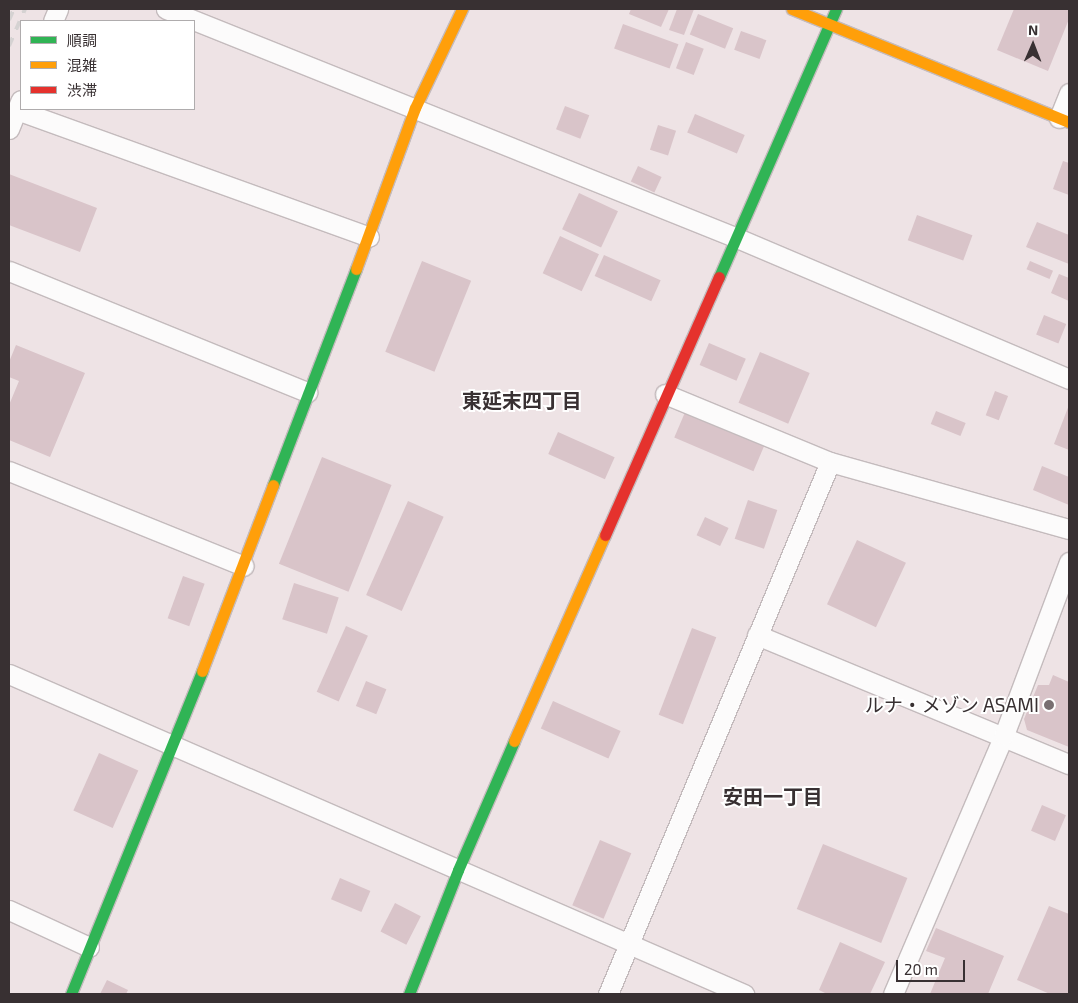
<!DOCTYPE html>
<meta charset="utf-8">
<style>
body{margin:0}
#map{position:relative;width:1078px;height:1003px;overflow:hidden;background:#eee3e5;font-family:"Exo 2","Noto Sans JP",sans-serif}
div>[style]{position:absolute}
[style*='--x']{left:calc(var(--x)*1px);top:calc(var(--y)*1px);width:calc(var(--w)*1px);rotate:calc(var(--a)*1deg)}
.building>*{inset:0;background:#d9c4c9;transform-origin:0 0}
.roads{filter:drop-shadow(1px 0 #c4bbbd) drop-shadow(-1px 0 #c4bbbd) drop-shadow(0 1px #c4bbbd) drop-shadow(0 -1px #c4bbbd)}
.street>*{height:19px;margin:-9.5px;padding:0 9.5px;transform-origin:9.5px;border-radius:9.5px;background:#fcfbfb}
.fast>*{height:11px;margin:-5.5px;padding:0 5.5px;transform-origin:5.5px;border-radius:5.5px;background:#30b455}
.slow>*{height:11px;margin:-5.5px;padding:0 5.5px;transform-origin:5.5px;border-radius:5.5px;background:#ff9f0a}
.jam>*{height:11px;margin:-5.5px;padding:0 5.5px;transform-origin:5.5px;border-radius:5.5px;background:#e5322d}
.rail>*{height:4px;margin-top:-2px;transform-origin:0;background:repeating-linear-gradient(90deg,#d5d2d2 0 9px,transparent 0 18px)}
.dots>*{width:14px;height:14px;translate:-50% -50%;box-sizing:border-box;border:2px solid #fff;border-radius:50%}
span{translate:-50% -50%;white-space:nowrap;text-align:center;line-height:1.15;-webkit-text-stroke:4px #fff;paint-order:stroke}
.poi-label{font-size:19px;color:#383032}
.right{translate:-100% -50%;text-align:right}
.neighbourhood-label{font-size:20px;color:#383032;font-weight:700}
.frame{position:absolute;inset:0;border:10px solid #383032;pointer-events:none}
.legend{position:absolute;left:20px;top:20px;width:175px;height:90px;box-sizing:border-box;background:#fff;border:1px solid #afacad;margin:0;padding:6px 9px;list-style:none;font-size:15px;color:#383032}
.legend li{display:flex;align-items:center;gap:10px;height:25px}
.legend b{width:25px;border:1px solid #afacad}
.north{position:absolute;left:1008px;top:20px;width:50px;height:50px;-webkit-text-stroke:4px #fff;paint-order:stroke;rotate:1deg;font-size:14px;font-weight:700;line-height:20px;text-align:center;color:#383032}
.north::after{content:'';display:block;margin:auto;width:18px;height:22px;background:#383032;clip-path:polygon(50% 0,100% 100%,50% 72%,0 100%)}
.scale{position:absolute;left:896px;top:960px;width:69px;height:22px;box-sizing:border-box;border:2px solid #383032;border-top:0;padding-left:6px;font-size:15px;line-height:18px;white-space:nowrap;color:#383032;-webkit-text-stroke:4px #fff;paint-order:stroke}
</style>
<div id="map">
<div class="building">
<div style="clip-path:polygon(631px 9px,669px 9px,661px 27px,629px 14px)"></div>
<div style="clip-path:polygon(677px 9px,694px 9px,684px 35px,669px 30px)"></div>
<div style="clip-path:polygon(1014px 9px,1069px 9px,1069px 19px,1048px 71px,997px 50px)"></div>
<div style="left:698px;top:14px;width:38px;height:22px;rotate:22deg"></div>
<div style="left:623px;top:24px;width:59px;height:26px;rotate:20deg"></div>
<div style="left:741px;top:31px;width:27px;height:20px;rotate:20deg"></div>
<div style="left:686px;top:42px;width:19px;height:28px;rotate:21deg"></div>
<div style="left:565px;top:106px;width:26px;height:25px;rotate:21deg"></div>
<div style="left:695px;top:114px;width:54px;height:20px;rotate:23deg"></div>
<div style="left:658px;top:125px;width:19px;height:26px;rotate:18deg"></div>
<div style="clip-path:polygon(1063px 161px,1069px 163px,1069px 195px,1053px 189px)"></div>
<div style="left:638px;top:166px;width:26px;height:17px;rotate:25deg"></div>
<div style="clip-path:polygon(9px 174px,97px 208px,80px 252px,9px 225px)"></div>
<div style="left:579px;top:193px;width:43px;height:40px;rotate:25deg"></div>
<div style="left:917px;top:215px;width:59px;height:27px;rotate:20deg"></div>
<div style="clip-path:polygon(1037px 222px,1069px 235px,1069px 264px,1026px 247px)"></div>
<div style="left:560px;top:236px;width:43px;height:41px;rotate:25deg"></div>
<div style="left:604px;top:255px;width:62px;height:23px;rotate:24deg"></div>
<div style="left:422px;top:261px;width:53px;height:98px;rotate:22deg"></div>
<div style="left:1030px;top:261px;width:25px;height:9px;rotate:23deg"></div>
<div style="clip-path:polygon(1059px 274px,1069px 278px,1069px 301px,1051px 293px)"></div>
<div style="left:1044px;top:315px;width:24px;height:21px;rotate:22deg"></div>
<div style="left:709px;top:343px;width:40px;height:24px;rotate:23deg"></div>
<div style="clip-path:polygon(16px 345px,85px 373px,50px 457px,9px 440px,9px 405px,19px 381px,9px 377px,9px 362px)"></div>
<div style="left:760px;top:352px;width:54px;height:55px;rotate:23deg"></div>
<div style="left:995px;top:391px;width:14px;height:26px;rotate:21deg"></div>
<div style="clip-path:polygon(1069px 405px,1069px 450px,1054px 444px)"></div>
<div style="left:686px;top:410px;width:86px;height:30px;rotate:23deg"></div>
<div style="left:936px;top:411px;width:32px;height:14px;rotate:22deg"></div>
<div style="left:558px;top:432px;width:62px;height:24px;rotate:24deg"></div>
<div style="left:322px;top:457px;width:75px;height:115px;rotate:22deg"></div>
<div style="clip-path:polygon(1042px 466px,1069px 477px,1069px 505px,1033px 490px)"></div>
<div style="left:748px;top:500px;width:31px;height:41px;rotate:19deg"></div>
<div style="left:408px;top:501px;width:39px;height:103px;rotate:24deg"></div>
<div style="left:705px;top:517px;width:26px;height:20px;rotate:25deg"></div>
<div style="left:857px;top:540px;width:54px;height:71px;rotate:25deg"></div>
<div style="left:183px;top:576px;width:23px;height:45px;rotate:20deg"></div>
<div style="left:294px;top:583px;width:47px;height:38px;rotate:18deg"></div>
<div style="left:346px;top:626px;width:24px;height:72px;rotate:24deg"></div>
<div style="left:692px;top:628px;width:26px;height:93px;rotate:21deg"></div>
<div style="clip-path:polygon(1053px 675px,1069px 682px,1069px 747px,1027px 730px,1024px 719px,1038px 685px,1049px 685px)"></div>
<div style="left:366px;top:681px;width:22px;height:27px;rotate:22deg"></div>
<div style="left:553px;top:701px;width:74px;height:30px;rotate:24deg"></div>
<div style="left:99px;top:753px;width:43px;height:63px;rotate:24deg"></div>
<div style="left:1042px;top:805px;width:26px;height:28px;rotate:23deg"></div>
<div style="left:600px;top:840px;width:34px;height:71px;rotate:23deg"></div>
<div style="left:823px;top:844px;width:91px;height:70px;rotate:22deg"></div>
<div style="left:340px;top:878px;width:33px;height:23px;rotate:23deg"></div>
<div style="left:395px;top:903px;width:29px;height:32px;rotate:27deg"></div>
<div style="clip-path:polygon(1049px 906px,1069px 914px,1069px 994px,1050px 994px,1017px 980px)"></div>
<div style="clip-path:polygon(936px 928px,1004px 956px,988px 994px,930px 994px,945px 958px,926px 951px)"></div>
<div style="clip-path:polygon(840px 942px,885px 962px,870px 994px,827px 994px,819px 990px)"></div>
<div style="clip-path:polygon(107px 980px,128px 990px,126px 994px,100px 994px)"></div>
</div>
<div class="roads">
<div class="street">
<div style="--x:166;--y:9;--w:615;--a:21.85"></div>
<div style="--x:737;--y:238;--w:361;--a:23"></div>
<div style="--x:53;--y:21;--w:13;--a:-67"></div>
<div style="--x:17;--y:110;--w:374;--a:19.8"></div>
<div style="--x:1059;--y:118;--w:27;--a:-68"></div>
<div style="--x:9;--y:129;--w:31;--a:-68"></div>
<div style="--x:9;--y:271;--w:322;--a:22.1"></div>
<div style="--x:665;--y:394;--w:178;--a:22.4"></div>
<div style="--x:830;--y:462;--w:248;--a:15.7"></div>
<div style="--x:9;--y:471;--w:253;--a:22"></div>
<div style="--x:757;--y:635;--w:338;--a:22.5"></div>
<div style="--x:9;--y:674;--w:802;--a:23.53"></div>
<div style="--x:9;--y:910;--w:88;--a:24.8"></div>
<div style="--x:608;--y:994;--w:576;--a:-67.35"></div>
<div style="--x:893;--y:994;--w:282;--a:-66.8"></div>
<div style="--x:1004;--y:735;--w:185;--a:-69.4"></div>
</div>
<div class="fast">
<div style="--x:719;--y:277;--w:292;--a:-66.4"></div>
<div style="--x:273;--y:485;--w:231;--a:-69"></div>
<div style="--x:71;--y:994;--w:349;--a:-67.9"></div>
<div style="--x:409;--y:994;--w:133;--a:-68.4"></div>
<div style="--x:458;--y:870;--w:141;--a:-66.5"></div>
</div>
<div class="slow">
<div style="--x:792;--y:9;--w:299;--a:22.2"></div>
<div style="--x:356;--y:269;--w:171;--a:-69.9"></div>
<div style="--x:415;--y:108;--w:110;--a:-64.6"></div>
<div style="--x:202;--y:671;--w:199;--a:-69.1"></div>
<div style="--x:514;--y:741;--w:225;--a:-66.2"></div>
</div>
<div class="jam">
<div style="--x:605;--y:535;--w:282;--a:-66.2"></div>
</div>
</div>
<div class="rail">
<div style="--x:9;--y:20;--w:12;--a:-66"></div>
<div style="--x:9;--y:46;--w:40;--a:-66.6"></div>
</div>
<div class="dots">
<div style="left:1049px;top:705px;background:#786f71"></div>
</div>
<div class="poi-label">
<span class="right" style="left:1039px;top:705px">ルナ・メゾン ASAMI</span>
</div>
<div class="neighbourhood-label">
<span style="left:522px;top:400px">東延末四丁目</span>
<span style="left:773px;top:796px">安田一丁目</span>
</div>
<div class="frame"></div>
<ul class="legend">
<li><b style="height:6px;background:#30b455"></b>順調</li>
<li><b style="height:6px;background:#ff9f0a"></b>混雑</li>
<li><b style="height:6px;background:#e5322d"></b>渋滞</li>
</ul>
<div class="north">N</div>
<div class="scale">20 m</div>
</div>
